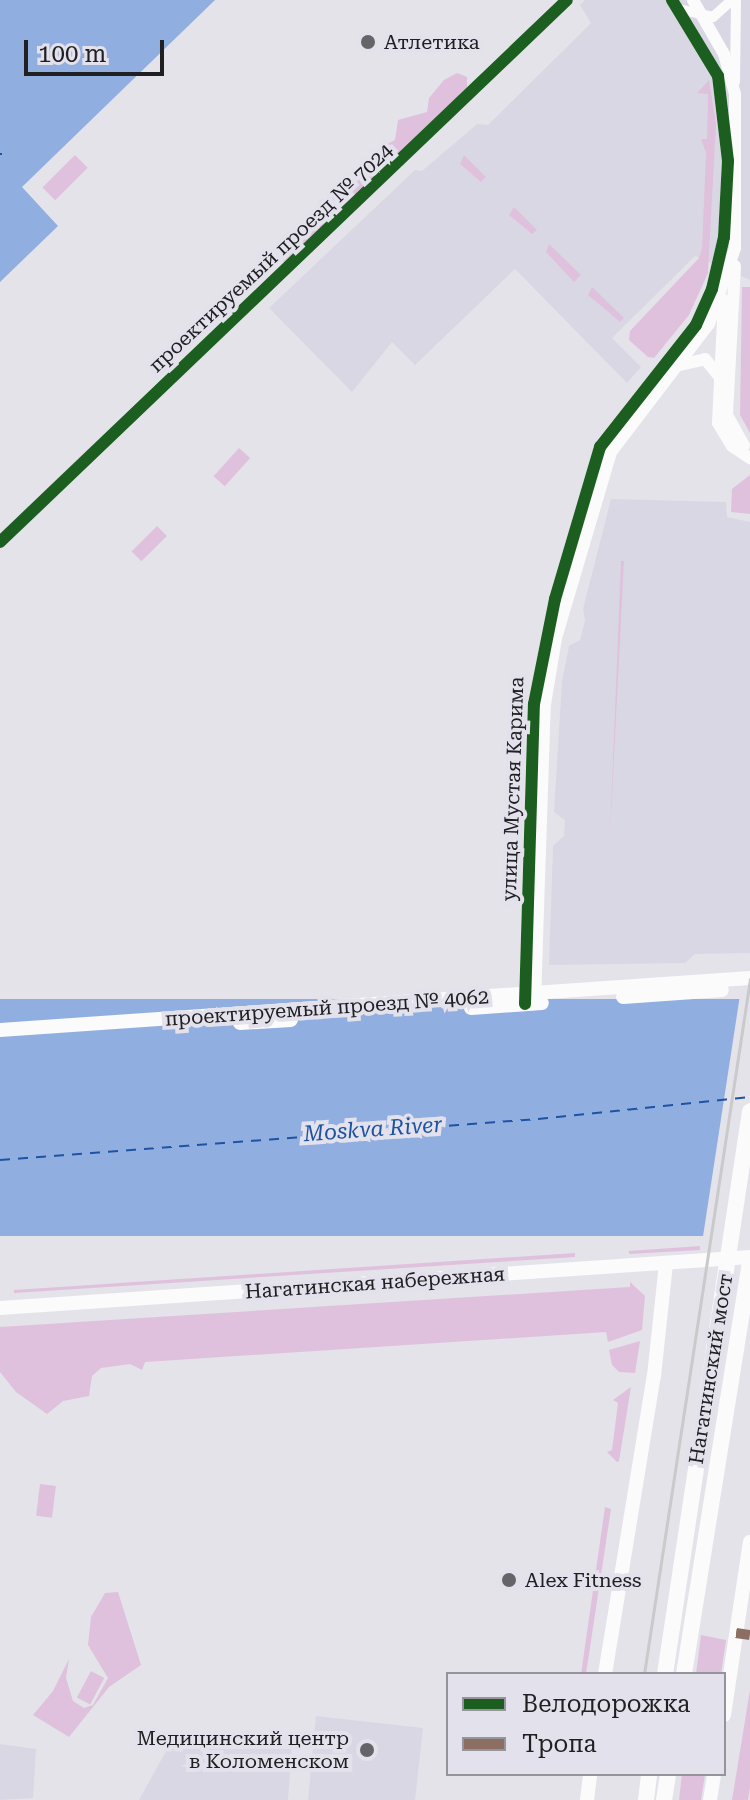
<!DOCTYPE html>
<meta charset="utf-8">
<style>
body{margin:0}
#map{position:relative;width:750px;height:1800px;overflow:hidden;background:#e4e3e9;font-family:"Roboto Serif",serif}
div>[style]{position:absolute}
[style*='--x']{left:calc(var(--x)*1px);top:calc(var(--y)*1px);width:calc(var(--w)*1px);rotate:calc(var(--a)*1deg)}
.built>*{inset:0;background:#dad7e4}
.green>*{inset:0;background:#dfc1dd;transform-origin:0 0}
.water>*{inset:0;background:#90aee0;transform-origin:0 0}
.pier>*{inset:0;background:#e4e3e9}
.ferry>*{height:2px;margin-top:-1px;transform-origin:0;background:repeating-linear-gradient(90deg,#1d53a3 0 10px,transparent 0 18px)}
.minor>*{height:10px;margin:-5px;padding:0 5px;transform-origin:5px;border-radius:5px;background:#fbfbfc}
.tertiary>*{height:12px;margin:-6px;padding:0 6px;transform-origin:6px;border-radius:6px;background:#fbfbfc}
.secondary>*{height:14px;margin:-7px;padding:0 7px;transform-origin:7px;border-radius:7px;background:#fbfbfc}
.primary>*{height:16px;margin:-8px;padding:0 8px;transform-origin:8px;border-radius:8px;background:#fbfbfc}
.rail>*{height:3px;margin:-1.5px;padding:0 1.5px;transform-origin:1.5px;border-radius:1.5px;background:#cacacc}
.quiet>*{height:10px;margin-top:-5px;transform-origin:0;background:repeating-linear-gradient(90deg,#8d6e63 0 20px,transparent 0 30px)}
.cycleway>*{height:12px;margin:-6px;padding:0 6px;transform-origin:6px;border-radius:6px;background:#1b5e20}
.dots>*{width:22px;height:22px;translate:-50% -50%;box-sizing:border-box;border:4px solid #e3e1eb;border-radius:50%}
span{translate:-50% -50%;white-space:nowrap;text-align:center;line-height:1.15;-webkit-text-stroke:8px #e3e1eb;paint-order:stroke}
.poi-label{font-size:20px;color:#202023}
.left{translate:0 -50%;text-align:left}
.right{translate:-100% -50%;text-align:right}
.street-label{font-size:20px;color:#202023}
.water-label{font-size:22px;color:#1d53a3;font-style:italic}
.legend{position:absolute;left:446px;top:1672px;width:280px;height:104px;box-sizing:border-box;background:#e3e1eb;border:2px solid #95949b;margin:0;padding:10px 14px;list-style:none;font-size:24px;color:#202023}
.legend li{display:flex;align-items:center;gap:16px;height:40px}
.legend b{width:40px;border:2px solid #95949b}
.scale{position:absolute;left:24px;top:40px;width:140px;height:36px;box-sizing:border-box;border:4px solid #202023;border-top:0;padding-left:10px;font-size:24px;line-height:28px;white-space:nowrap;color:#202023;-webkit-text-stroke:6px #e3e1eb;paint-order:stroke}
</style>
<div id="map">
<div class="built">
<div style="clip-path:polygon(585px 0,750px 0,750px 280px,695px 256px,612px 338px,641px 367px,627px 383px,515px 269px,415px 365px,392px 342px,352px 392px,269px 308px,415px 170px,422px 171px,477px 124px,488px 125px,591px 23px,580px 5px)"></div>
<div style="clip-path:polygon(611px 499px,726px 502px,727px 517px,750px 522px,750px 953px,695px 954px,685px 963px,549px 965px,553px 846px,564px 836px,565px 820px,554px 812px,562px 681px,569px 646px,580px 640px,585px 621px,583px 609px)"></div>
<div style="clip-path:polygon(316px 1716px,423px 1728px,415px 1800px,308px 1800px)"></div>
<div style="clip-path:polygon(176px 1733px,292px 1743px,288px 1800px,139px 1800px)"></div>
<div style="clip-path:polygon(0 1744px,36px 1749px,33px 1798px,0 1800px)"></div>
</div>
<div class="green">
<div style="clip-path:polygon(457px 73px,467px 77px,467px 88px,294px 258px,283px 262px,277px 242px,288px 233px,298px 233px,320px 201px,359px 175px,381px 147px,395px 140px,398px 120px,427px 112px,429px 98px,444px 80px)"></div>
<div style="clip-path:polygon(709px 80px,716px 124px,708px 273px,689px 315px,654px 358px,648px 357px,629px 340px,630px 331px,699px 258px,702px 248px,706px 153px,701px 139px,707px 139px,708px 94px,697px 93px)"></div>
<div style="left:75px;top:155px;width:18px;height:46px;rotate:45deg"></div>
<div style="clip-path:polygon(464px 155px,486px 177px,481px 182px,460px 164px)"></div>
<div style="clip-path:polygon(514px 207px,537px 230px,532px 234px,509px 215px)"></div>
<div style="clip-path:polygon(549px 244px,581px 275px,574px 282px,546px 252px)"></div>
<div style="clip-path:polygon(592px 287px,624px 318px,620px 322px,588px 295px)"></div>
<div style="clip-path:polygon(742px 287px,750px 287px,750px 433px,740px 415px)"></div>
<div style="left:239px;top:448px;width:15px;height:38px;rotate:42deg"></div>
<div style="clip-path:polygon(750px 475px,750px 514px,731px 512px,732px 489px)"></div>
<div style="left:157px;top:526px;width:14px;height:36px;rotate:45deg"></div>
<div style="clip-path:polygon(621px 561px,624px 561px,610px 836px)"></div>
<div style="clip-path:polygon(700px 1246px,700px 1250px,629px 1254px,629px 1251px)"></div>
<div style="clip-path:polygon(575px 1253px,575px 1257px,14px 1293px,14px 1290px)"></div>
<div style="clip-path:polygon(630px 1282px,645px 1296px,642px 1330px,608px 1342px,606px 1332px,145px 1362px,142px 1370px,130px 1364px,101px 1368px,92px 1376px,89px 1396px,63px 1401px,47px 1414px,16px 1392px,0 1372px,0 1327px,630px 1287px)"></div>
<div style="clip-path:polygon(640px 1341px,635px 1373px,619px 1372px,612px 1365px,609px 1350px)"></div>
<div style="clip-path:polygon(631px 1387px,619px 1461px,617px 1462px,607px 1452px,612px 1450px,618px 1403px,613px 1400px)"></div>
<div style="left:40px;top:1484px;width:16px;height:32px;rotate:7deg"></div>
<div style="clip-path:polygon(605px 1507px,611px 1509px,586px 1674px,581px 1674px)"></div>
<div style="clip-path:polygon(118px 1592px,141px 1665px,109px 1687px,69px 1737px,33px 1715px,53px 1691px,69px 1659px,66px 1678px,73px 1701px,84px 1708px,93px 1705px,108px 1678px,88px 1645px,91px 1617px,105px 1593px)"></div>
<div style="clip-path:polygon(701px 1635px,726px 1640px,721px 1674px,696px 1674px)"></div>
<div style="left:91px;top:1671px;width:15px;height:30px;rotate:28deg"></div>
<div style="clip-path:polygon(750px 1690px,750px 1787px,748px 1800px,732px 1800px)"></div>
<div style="clip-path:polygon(682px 1774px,705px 1774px,701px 1800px,679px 1800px)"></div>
</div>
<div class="water">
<div style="clip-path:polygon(0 0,215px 0,22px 187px,58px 226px,0 282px)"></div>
<div style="left:750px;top:999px;width:237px;height:752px;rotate:90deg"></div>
</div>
<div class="pier">
<div style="clip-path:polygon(740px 995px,750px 995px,750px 1240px,702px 1243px)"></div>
</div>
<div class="ferry">
<div style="--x:0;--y:154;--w:2;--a:0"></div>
<div style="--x:0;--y:1160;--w:540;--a:-4.36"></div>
<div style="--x:538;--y:1119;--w:213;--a:-5.9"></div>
</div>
<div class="minor">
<div style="--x:679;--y:9;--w:35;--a:13"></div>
<div style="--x:713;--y:17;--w:25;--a:-42"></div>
<div style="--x:735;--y:82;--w:82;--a:-89.3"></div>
<div style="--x:0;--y:542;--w:784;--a:-43.71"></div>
<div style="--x:736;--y:1633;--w:14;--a:8"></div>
</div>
<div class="tertiary">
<div style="--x:735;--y:266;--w:149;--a:93.1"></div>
<div style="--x:727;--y:415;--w:35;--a:61"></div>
<div style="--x:724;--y:300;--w:123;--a:92.8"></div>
<div style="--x:718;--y:423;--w:27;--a:59"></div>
<div style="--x:732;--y:446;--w:22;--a:34"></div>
<div style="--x:680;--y:365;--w:26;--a:-13"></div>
<div style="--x:705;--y:359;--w:21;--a:51"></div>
<div style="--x:535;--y:1000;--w:296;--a:-88.1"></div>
<div style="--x:545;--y:704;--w:67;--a:-80.5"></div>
<div style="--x:556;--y:638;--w:194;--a:-73.5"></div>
<div style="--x:611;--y:452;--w:161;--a:-52.6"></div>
<div style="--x:709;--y:324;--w:80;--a:-71.1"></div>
<div style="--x:735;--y:248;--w:154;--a:-90"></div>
<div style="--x:735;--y:94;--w:41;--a:-105.4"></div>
<div style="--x:724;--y:54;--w:62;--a:-119.9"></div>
<div style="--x:525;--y:1003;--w:299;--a:-88.3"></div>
<div style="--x:534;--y:704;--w:107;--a:-78.7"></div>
<div style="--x:555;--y:599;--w:159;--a:-73.5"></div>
<div style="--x:600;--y:447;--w:155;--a:-51.8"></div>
<div style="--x:696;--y:325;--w:39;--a:-66"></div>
<div style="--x:712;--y:289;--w:53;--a:-77"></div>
<div style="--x:724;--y:237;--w:76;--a:-87"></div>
<div style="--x:728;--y:161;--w:86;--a:-96.7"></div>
<div style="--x:718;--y:76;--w:89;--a:-121.2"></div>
</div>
<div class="secondary">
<div style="--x:623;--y:997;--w:99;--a:-4"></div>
<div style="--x:471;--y:1008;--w:71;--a:-4"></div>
<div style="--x:240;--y:1023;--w:51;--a:-3.4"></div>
<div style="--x:0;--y:1030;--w:752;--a:-3.97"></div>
<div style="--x:0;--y:1308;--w:752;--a:-3.89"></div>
<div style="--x:605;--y:1674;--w:302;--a:-80.7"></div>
<div style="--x:654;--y:1376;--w:113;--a:-83.9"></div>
<div style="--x:724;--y:1715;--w:175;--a:-81.5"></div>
<div style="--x:587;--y:1800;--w:26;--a:-83"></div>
<div style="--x:710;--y:1800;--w:26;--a:-81"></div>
</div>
<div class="primary">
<div style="--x:665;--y:1674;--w:569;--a:-81.41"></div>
<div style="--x:684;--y:1674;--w:419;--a:-80.9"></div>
<div style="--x:646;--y:1800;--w:26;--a:-83"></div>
<div style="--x:664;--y:1800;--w:26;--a:-81"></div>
</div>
<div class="rail">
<div style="--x:644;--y:1674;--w:703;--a:-81.33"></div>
</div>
<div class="quiet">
<div style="--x:736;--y:1633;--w:14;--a:8"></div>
</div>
<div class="cycleway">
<div style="--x:0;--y:542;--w:784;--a:-43.71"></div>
<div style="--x:525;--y:1004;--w:300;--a:-88.3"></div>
<div style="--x:534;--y:704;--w:107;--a:-78.7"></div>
<div style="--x:555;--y:599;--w:159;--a:-73.5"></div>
<div style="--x:600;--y:447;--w:155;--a:-51.8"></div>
<div style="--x:696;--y:325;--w:39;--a:-66"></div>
<div style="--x:712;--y:289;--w:53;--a:-77"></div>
<div style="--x:724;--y:237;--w:76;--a:-87"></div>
<div style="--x:728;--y:161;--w:86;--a:-96.7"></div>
<div style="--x:718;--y:76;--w:89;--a:-121.2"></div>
</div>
<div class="dots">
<div style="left:368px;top:42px;background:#656468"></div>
<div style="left:509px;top:1580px;background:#656468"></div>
<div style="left:367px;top:1750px;background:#656468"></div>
</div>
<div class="poi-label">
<span class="left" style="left:384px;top:42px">Атлетика</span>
<span class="left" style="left:525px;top:1580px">Alex Fitness</span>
<span class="right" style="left:349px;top:1750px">Медицинский центр<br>в Коломенском</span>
</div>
<div class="street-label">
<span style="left:271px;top:258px;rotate:-43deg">проектируемый проезд № 7024</span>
<span style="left:513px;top:789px;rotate:-88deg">улица Мустая Карима</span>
<span style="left:327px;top:1008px;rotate:-4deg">проектируемый проезд № 4062</span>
<span style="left:375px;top:1283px;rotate:-4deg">Нагатинская набережная</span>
<span style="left:711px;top:1369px;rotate:-81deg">Нагатинский мост</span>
</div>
<div class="water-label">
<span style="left:373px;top:1129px;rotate:-4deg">Moskva River</span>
</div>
<ul class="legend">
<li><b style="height:10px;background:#1b5e20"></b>Велодорожка</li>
<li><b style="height:10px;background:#8d6e63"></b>Тропа</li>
</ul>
<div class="scale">100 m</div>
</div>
